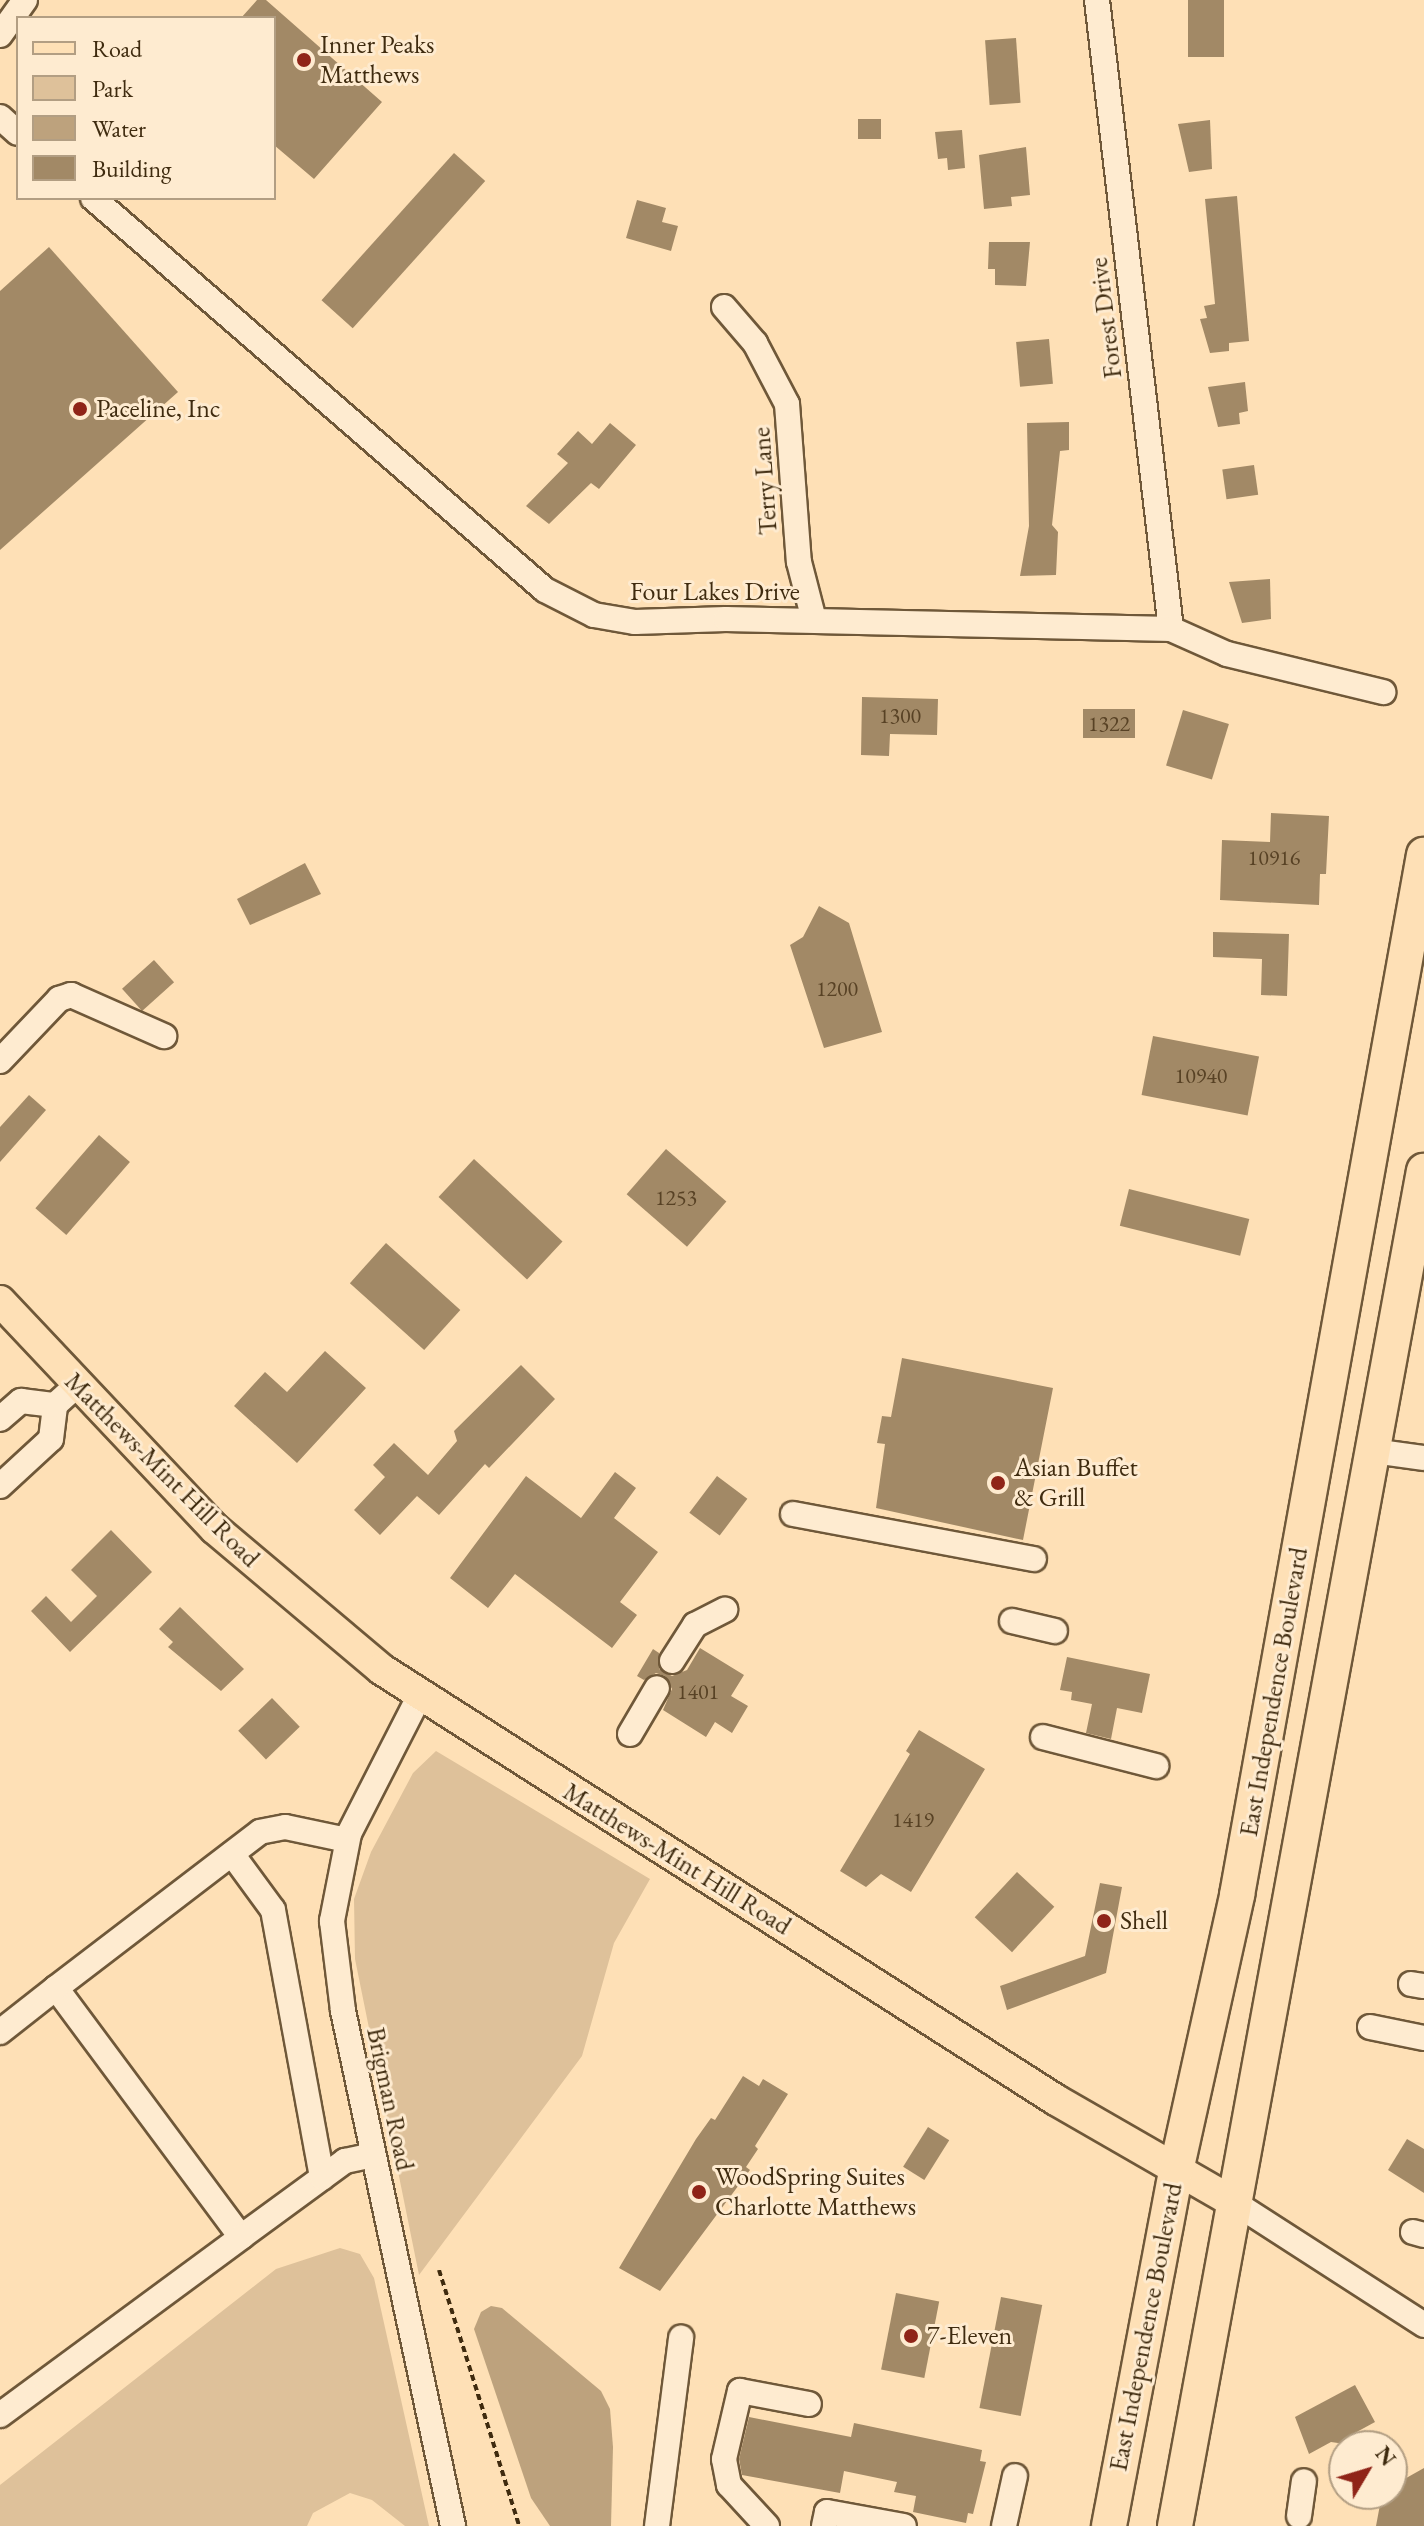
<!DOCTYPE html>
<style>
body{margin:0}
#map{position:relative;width:1424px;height:2526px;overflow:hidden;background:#fee0b6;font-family:"EB Garamond",serif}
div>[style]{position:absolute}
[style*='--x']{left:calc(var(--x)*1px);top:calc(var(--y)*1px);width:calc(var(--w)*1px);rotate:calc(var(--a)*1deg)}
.green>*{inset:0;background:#dec19a}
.water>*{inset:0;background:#bda27d}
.building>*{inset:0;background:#a28966;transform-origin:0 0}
.path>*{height:4px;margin-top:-2px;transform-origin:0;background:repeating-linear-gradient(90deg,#3f2b0f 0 6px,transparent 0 10px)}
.roads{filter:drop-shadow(2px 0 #6f5839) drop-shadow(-2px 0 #6f5839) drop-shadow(0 2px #6f5839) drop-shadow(0 -2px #6f5839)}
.minor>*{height:24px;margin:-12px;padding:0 12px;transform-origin:12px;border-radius:12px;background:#feebd0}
.major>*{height:30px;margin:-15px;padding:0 15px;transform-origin:15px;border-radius:15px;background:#fee0b6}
.highway>*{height:34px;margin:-17px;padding:0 17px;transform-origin:17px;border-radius:17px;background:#fee0b6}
.dots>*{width:22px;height:22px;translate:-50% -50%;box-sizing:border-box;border:4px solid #feebd0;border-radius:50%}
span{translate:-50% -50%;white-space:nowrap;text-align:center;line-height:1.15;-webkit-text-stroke:6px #feebd0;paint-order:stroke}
.number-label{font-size:22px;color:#584225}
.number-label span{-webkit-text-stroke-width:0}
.poi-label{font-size:26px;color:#3f2b0f}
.left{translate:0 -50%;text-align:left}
.street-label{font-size:26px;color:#3f2b0f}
.legend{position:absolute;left:16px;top:16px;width:260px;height:184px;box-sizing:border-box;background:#feebd0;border:2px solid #b29e83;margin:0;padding:10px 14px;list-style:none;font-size:24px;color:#3f2b0f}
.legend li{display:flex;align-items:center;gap:16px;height:40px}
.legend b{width:40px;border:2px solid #b29e83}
.north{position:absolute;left:1328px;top:2430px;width:80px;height:80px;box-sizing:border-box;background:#feebd0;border:2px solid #b29e83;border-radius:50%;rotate:52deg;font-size:22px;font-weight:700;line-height:32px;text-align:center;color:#3f2b0f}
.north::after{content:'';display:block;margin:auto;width:28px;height:36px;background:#8f2418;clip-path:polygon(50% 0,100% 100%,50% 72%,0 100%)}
</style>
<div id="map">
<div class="green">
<div style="clip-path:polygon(436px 1751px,650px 1879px,614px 1943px,582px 2056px,419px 2275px,355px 1959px,354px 1899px,371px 1852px,413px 1773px)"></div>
<div style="clip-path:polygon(340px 2248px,360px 2254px,374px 2278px,429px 2526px,405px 2526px,372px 2500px,350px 2493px,313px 2513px,307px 2526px,0 2526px,0 2485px,276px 2269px)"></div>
</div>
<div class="water">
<div style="clip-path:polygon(491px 2306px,502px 2308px,601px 2391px,610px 2409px,613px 2447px,611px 2526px,550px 2526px,531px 2498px,474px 2329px,481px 2312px)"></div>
</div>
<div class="building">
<div style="clip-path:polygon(257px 0,266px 0,382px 102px,314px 179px,274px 145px,274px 18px,241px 18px)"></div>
<div style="left:1188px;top:0;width:36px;height:57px"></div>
<div style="left:1016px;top:38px;width:65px;height:31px;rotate:86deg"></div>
<div style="left:858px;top:119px;width:23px;height:20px"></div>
<div style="clip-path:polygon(1210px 120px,1212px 169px,1189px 172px,1178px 124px)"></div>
<div style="clip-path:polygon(962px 130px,965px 168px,948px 170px,947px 158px,938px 159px,935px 132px)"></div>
<div style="clip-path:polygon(1026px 147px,1030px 195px,1011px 197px,1012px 206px,984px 209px,979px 155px)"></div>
<div style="left:454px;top:153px;width:42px;height:198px;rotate:42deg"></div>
<div style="clip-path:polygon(1237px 196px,1249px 341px,1229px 343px,1229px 351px,1210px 353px,1200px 319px,1207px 318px,1204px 306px,1215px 304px,1205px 199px)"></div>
<div style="clip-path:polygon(637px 200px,666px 208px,662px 222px,678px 226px,671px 251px,626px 238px)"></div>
<div style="clip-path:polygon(989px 242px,1030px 242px,1026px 286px,995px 285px,995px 269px,988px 269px)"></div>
<div style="clip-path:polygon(49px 247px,178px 392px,0 550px,0 291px)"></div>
<div style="left:1049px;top:339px;width:45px;height:33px;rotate:85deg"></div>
<div style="clip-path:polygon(1245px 382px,1248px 411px,1239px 413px,1240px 424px,1218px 427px,1208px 387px)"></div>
<div style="clip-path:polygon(1069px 422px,1069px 450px,1060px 451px,1052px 525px,1058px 532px,1056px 575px,1020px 576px,1029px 526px,1027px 423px)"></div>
<div style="clip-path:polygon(610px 423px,636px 445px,599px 489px,591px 483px,549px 524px,526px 506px,568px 463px,557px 454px,578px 431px,592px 444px)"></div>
<div style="left:1254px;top:465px;width:30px;height:32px;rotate:82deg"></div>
<div style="clip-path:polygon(1270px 579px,1271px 619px,1242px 623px,1229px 582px)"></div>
<div style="clip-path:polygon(862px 697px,938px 699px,937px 735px,890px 734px,889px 756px,861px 755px)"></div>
<div style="left:1083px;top:709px;width:52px;height:29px"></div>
<div style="left:1183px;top:710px;width:48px;height:58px;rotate:17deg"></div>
<div style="clip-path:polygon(1271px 813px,1329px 816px,1326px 874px,1320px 874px,1319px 905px,1220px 900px,1222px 840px,1270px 842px)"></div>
<div style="clip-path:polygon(305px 863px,321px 894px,250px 925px,237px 899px)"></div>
<div style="clip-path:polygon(819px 906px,849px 923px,882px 1032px,824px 1048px,790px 945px,803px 937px)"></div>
<div style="clip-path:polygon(1213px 932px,1289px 934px,1287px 996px,1261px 995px,1262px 959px,1213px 957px)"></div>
<div style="left:154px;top:960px;width:30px;height:43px;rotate:48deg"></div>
<div style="left:1153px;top:1036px;width:108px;height:60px;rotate:11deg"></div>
<div style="clip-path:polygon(29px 1095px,46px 1110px,0 1162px,0 1127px)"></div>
<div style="left:99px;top:1135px;width:41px;height:97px;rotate:41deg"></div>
<div style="left:666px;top:1149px;width:80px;height:60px;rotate:41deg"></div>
<div style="left:474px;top:1159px;width:121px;height:52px;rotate:43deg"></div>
<div style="left:1129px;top:1189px;width:124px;height:38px;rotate:14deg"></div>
<div style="left:386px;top:1243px;width:100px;height:54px;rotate:42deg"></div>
<div style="clip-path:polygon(325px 1351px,366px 1388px,297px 1463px,234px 1406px,265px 1372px,287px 1392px)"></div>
<div style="clip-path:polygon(902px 1358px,1053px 1388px,1023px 1540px,876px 1508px,885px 1444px,877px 1443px,882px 1416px,891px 1417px)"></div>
<div style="clip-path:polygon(521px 1365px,555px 1399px,489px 1468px,485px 1464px,439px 1515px,417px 1496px,380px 1535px,354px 1510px,385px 1477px,373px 1465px,394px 1443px,428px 1475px,457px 1441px,454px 1431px)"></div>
<div style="clip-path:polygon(615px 1472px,636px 1488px,614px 1518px,658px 1552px,620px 1602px,637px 1615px,612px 1648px,515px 1574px,488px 1608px,450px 1578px,526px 1476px,581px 1518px)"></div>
<div style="left:717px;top:1476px;width:38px;height:46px;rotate:37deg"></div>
<div style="clip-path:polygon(111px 1530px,152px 1572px,70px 1652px,31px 1611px,46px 1596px,71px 1622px,97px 1596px,71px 1570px)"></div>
<div style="clip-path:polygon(180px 1607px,244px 1669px,221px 1691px,168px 1647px,173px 1642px,159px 1629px)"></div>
<div style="clip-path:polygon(700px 1648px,744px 1675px,731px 1696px,748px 1706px,732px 1733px,715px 1722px,706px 1737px,663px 1710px,672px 1689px,665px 1676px,656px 1673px,644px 1680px,637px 1676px,653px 1649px,659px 1653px,659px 1669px,672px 1676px,687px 1670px)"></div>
<div style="clip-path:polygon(1067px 1657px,1150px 1674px,1142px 1713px,1117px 1708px,1111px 1739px,1086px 1733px,1092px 1704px,1071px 1700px,1072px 1692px,1060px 1690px)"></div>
<div style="left:272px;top:1698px;width:40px;height:47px;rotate:46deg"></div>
<div style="clip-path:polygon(919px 1730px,985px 1769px,911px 1892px,881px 1874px,866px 1887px,840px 1871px,910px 1754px,906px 1751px)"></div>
<div style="left:1017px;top:1872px;width:51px;height:62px;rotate:43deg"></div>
<div style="clip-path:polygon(1100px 1883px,1122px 1887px,1106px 1973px,1007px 2010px,1000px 1986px,1085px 1956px)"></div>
<div style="clip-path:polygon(743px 2076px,759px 2086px,763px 2079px,788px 2094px,755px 2146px,758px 2149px,746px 2167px,750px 2170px,660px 2291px,619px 2268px,696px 2139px,711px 2118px,715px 2120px)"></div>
<div style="left:928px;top:2127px;width:25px;height:47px;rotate:32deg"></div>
<div style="clip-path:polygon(1407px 2139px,1424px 2149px,1424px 2193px,1388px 2170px)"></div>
<div style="left:896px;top:2293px;width:44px;height:78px;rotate:11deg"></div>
<div style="left:1001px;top:2297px;width:42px;height:113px;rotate:11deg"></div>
<div style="clip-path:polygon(1355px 2385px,1375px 2422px,1353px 2434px,1359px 2446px,1331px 2442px,1309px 2454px,1295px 2417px)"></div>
<div style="clip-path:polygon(749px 2417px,851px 2437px,854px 2423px,982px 2450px,980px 2461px,986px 2462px,973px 2514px,968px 2513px,966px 2523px,913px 2512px,916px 2496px,894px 2492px,897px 2482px,844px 2471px,840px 2493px,742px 2475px,739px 2459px)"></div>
<div style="clip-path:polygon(1424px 2468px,1424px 2526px,1376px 2526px,1382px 2494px,1392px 2494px,1392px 2486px)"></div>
</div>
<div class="path">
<div style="--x:439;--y:2270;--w:268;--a:72.6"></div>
</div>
<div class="roads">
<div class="minor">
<div style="--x:1097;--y:0;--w:633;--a:83.29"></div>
<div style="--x:0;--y:35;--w:43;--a:-54.5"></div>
<div style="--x:0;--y:117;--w:24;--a:42"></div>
<div style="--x:93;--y:198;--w:598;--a:40.93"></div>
<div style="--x:545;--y:590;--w:55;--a:27"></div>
<div style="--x:594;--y:615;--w:42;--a:9.7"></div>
<div style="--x:635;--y:622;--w:91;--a:-1.9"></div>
<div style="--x:726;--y:619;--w:445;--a:1.3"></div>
<div style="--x:1171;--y:629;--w:61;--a:24.1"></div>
<div style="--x:1227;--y:654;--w:161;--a:13.7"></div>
<div style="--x:724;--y:307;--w:48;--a:49.3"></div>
<div style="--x:755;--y:343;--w:69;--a:62.3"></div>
<div style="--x:787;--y:404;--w:158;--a:85.7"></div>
<div style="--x:799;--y:562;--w:60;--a:75.5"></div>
<div style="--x:0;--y:1061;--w:86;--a:-46.4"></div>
<div style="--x:59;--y:999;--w:13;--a:-18"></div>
<div style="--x:71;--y:995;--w:102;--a:23.8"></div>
<div style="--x:0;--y:1419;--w:28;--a:-41"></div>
<div style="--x:21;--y:1401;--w:34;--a:7"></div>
<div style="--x:1373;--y:1451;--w:51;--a:7.8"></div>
<div style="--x:0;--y:1486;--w:69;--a:-42.7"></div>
<div style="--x:51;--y:1439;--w:34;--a:-83"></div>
<div style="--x:55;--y:1405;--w:30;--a:-42"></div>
<div style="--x:793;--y:1514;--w:245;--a:10.6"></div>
<div style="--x:1012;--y:1621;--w:44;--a:13.1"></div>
<div style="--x:672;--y:1661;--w:43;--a:-57.4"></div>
<div style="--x:695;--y:1625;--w:34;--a:-27"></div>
<div style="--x:420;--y:1695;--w:156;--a:117.1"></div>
<div style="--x:349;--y:1834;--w:89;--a:101.1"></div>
<div style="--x:332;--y:1921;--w:91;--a:83"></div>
<div style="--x:343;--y:2011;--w:527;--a:77.94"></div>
<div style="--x:630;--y:1734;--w:53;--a:-59.6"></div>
<div style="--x:1043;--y:1737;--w:117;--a:14.4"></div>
<div style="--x:347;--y:1840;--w:63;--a:-168.2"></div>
<div style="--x:285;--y:1827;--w:25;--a:169"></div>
<div style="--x:260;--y:1832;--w:257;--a:142.6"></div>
<div style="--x:56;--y:1988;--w:310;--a:53.4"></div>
<div style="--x:241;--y:2237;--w:129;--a:-36.2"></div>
<div style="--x:345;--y:2161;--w:29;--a:-12"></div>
<div style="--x:232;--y:1854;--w:69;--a:53.8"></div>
<div style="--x:273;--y:1910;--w:272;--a:79.6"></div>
<div style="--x:1411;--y:1984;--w:13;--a:9"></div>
<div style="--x:1370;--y:2027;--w:55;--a:11.5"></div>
<div style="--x:0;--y:2032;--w:71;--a:-38.2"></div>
<div style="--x:1235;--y:2203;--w:225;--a:32.8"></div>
<div style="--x:1413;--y:2232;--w:11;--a:15"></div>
<div style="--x:0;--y:2415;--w:300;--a:-36.4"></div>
<div style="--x:1299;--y:2516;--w:35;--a:-82"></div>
<div style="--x:657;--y:2526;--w:190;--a:-82.7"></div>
<div style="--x:767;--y:2526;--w:56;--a:-132.8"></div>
<div style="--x:729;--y:2485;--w:26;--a:-101"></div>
<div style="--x:724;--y:2459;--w:70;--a:-76.8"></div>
<div style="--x:740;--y:2391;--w:70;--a:10.7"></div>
<div style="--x:824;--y:2526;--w:14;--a:-78"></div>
<div style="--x:827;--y:2512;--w:78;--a:10.3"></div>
<div style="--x:1004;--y:2526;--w:51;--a:-77.6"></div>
</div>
<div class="major">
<div style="--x:0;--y:1301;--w:313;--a:46.7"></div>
<div style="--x:215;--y:1529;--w:217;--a:40.1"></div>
<div style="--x:381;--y:1669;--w:801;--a:32.56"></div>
<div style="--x:1056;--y:2100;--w:207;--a:29.9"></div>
</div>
<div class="highway">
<div style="--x:1109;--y:2526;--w:361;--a:-79.3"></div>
<div style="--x:1176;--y:2171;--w:283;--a:-77.5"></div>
<div style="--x:1237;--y:1895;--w:1057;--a:-79.81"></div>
<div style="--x:1175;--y:2526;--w:1378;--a:-79.59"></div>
</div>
</div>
<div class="dots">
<div style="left:304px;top:60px;background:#8f2418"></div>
<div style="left:80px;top:409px;background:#8f2418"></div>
<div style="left:998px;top:1483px;background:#8f2418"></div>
<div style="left:1104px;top:1921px;background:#8f2418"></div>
<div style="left:699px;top:2192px;background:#8f2418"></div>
<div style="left:911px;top:2336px;background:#8f2418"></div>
</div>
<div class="number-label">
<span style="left:900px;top:716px">1300</span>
<span style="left:1109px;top:724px">1322</span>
<span style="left:1274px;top:858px">10916</span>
<span style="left:837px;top:989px">1200</span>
<span style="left:1201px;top:1076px">10940</span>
<span style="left:676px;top:1198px">1253</span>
<span style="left:698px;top:1692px">1401</span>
<span style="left:913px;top:1820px">1419</span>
</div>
<div class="poi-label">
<span class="left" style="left:320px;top:60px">Inner Peaks<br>Matthews</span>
<span class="left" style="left:96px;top:409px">Paceline, Inc</span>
<span class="left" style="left:1014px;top:1483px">Asian Buffet<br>&amp; Grill</span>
<span class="left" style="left:1120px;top:1921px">Shell</span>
<span class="left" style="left:715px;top:2192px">WoodSpring Suites<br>Charlotte Matthews</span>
<span class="left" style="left:927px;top:2336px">7-Eleven</span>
</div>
<div class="street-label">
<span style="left:1106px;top:318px;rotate:-97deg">Forest Drive</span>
<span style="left:765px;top:481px;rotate:-94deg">Terry Lane</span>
<span style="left:715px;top:592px">Four Lakes Drive</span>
<span style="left:162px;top:1470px;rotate:45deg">Matthews-Mint Hill Road</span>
<span style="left:1274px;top:1692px;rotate:-80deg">East Independence Boulevard</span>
<span style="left:677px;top:1859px;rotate:32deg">Matthews-Mint Hill Road</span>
<span style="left:390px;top:2099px;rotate:78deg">Brigman Road</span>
<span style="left:1146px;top:2327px;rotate:-79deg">East Independence Boulevard</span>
</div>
<ul class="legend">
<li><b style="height:10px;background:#fee0b6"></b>Road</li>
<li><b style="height:22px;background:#dec19a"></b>Park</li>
<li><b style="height:22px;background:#bda27d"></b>Water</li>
<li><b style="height:22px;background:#a28966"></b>Building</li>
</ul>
<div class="north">N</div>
</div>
